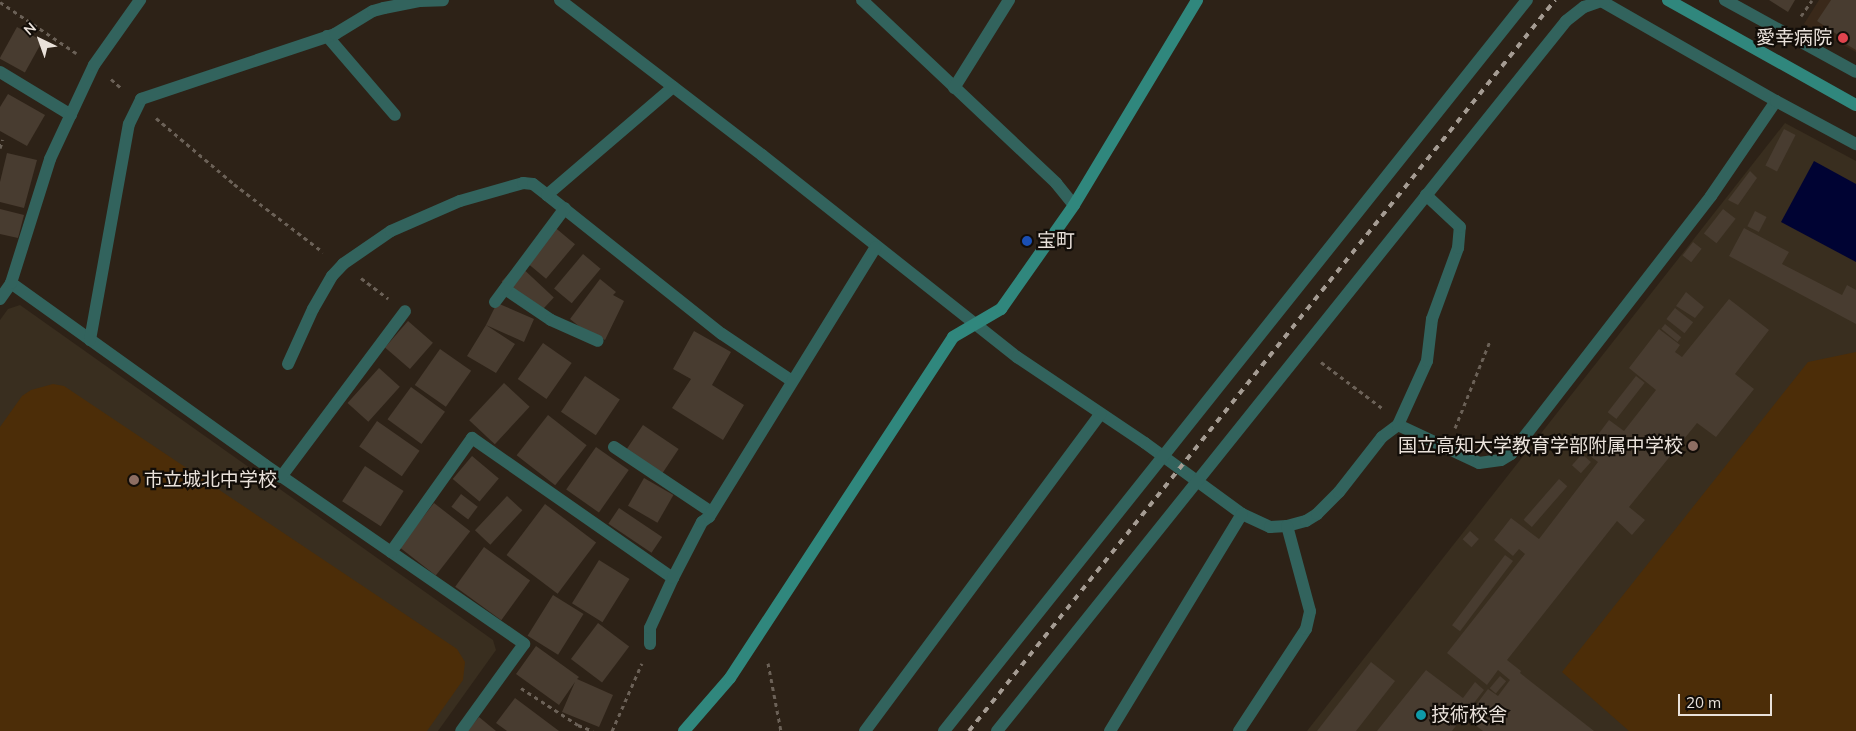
<!DOCTYPE html>
<meta charset="utf-8">
<style>
body{margin:0}
#map{position:relative;width:1856px;height:731px;overflow:hidden;background:#2d2217;font-family:Mulish,"Noto Sans JP",sans-serif}
div>[style]{position:absolute}
[style*='--x']{left:calc(var(--x)*1px);top:calc(var(--y)*1px);width:calc(var(--w)*1px);rotate:calc(var(--a)*1deg)}
.built>*{inset:0;background:#3a291a}
.education>*{inset:0;background:#392e1f}
.green>*{inset:0;background:#4c2d08}
.water>*{inset:0;background:#000333}
.building>*{inset:0;background:#483c30;transform-origin:0 0}
.path>*{height:3px;margin-top:-1.5px;transform-origin:0;background:repeating-linear-gradient(90deg,#6b6157 0 4px,transparent 0 8px)}
.street>*{height:12px;margin:-6px;padding:0 6px;transform-origin:6px;border-radius:6px;background:#32635d}
.secondary>*{height:12px;margin:-6px;padding:0 6px;transform-origin:6px;border-radius:6px;background:#30877d}
.rail>*{height:4px;margin-top:-2px;transform-origin:0;background:repeating-linear-gradient(90deg,#a59c93 0 6px,transparent 0 12px)}
.dots>*{width:14px;height:14px;translate:-50% -50%;box-sizing:border-box;border:2px solid #120d08;border-radius:50%}
span{translate:-50% -50%;white-space:nowrap;text-align:center;line-height:1.15;-webkit-text-stroke:4.5px #120d08;paint-order:stroke}
.poi-label{font-size:19px;color:#e9e1da}
.right{translate:-100% -50%;text-align:right}
.left{translate:0 -50%;text-align:left}
.north{position:absolute;left:15px;top:15px;width:50px;height:50px;-webkit-text-stroke:4px #120d08;paint-order:stroke;rotate:318deg;font-size:14px;font-weight:700;line-height:20px;text-align:center;color:#e9e1da}
.north::after{content:'';display:block;margin:auto;width:18px;height:22px;background:#e9e1da;clip-path:polygon(50% 0,100% 100%,50% 72%,0 100%)}
.scale{position:absolute;left:1678px;top:694px;width:94px;height:22px;box-sizing:border-box;border:2px solid #e9e1da;border-top:0;padding-left:6px;font-size:15px;line-height:18px;white-space:nowrap;color:#e9e1da;-webkit-text-stroke:4px #120d08;paint-order:stroke}
</style>
<div id="map">
<div class="built">
<div style="clip-path:polygon(1819px 0,1856px 0,1856px 52px,1804px 24px)"></div>
</div>
<div class="education">
<div style="clip-path:polygon(1785px 123px,1856px 161px,1856px 731px,1307px 731px)"></div>
<div style="clip-path:polygon(20px 305px,493px 640px,496px 650px,438px 731px,0 731px,0 320px,8px 309px)"></div>
</div>
<div class="green">
<div style="clip-path:polygon(1856px 352px,1856px 731px,1629px 731px,1562px 672px,1808px 362px)"></div>
<div style="clip-path:polygon(53px 384px,64px 386px,457px 649px,465px 662px,463px 680px,427px 731px,0 731px,0 427px,22px 396px,31px 390px)"></div>
</div>
<div class="water">
<div style="clip-path:polygon(1814px 161px,1856px 184px,1856px 262px,1781px 222px)"></div>
</div>
<div class="building">
<div style="clip-path:polygon(1769px 0,1795px 0,1788px 12px)"></div>
<div style="clip-path:polygon(1831px 0,1856px 0,1856px 50px,1836px 38px,1838px 35px,1817px 21px)"></div>
<div style="left:17px;top:27px;width:29px;height:36px;rotate:29deg"></div>
<div style="clip-path:polygon(8px 94px,45px 115px,27px 146px,0 131px,0 107px)"></div>
<div style="left:1784px;top:129px;width:13px;height:41px;rotate:27deg"></div>
<div style="clip-path:polygon(7px 153px,37px 160px,24px 208px,0 202px,0 182px)"></div>
<div style="clip-path:polygon(1750px 171px,1757px 178px,1738px 205px,1728px 200px)"></div>
<div style="clip-path:polygon(0 209px,24px 215px,18px 238px,0 234px)"></div>
<div style="left:1723px;top:209px;width:16px;height:31px;rotate:38deg"></div>
<div style="left:1755px;top:211px;width:13px;height:17px;rotate:27deg"></div>
<div style="left:552px;top:225px;width:30px;height:45px;rotate:40deg"></div>
<div style="clip-path:polygon(1744px 228px,1789px 252px,1782px 264px,1842px 295px,1847px 285px,1856px 290px,1856px 324px,1729px 256px)"></div>
<div style="left:1693px;top:242px;width:11px;height:17px;rotate:38deg"></div>
<div style="left:583px;top:254px;width:23px;height:45px;rotate:40deg"></div>
<div style="left:518px;top:264px;width:49px;height:24px;rotate:43deg"></div>
<div style="clip-path:polygon(600px 279px,616px 292px,613px 295px,624px 301px,605px 340px,585px 331px,570px 319px)"></div>
<div style="clip-path:polygon(1686px 292px,1704px 307px,1695px 318px,1676px 306px)"></div>
<div style="clip-path:polygon(1729px 299px,1769px 330px,1735px 374px,1754px 389px,1716px 437px,1697px 423px,1629px 507px,1645px 520px,1632px 535px,1617px 521px,1507px 660px,1521px 671px,1520px 673px,1594px 731px,1483px 731px,1466px 718px,1488px 689px,1498px 696px,1510px 680px,1498px 670px,1487px 685px,1447px 653px,1525px 554px,1519px 549px,1513px 556px,1494px 540px,1511px 518px,1539px 539px,1598px 462px,1585px 452px,1609px 420px,1624px 431px,1656px 390px,1629px 368px,1659px 329px,1680px 345px,1675px 352px,1682px 357px)"></div>
<div style="clip-path:polygon(497px 303px,534px 319px,524px 342px,486px 325px,515px 344px,496px 373px,467px 356px,486px 325px)"></div>
<div style="left:1675px;top:308px;width:23px;height:14px;rotate:38deg"></div>
<div style="left:408px;top:321px;width:33px;height:35px;rotate:41deg"></div>
<div style="left:1665px;top:324px;width:21px;height:6px;rotate:39deg"></div>
<div style="clip-path:polygon(694px 331px,731px 352px,712px 385px,744px 405px,723px 440px,672px 408px,691px 379px,673px 369px)"></div>
<div style="left:543px;top:343px;width:35px;height:44px;rotate:35deg"></div>
<div style="left:440px;top:349px;width:38px;height:44px;rotate:35deg"></div>
<div style="left:379px;top:368px;width:28px;height:47px;rotate:42deg"></div>
<div style="left:585px;top:376px;width:42px;height:43px;rotate:34deg"></div>
<div style="left:1636px;top:376px;width:11px;height:46px;rotate:38deg"></div>
<div style="left:504px;top:383px;width:35px;height:51px;rotate:43deg"></div>
<div style="left:411px;top:387px;width:42px;height:40px;rotate:36deg"></div>
<div style="left:548px;top:415px;width:49px;height:51px;rotate:38deg"></div>
<div style="left:377px;top:421px;width:52px;height:31px;rotate:35deg"></div>
<div style="left:643px;top:425px;width:43px;height:36px;rotate:34deg"></div>
<div style="left:596px;top:447px;width:40px;height:52px;rotate:35deg"></div>
<div style="left:1582px;top:454px;width:12px;height:15px;rotate:42deg"></div>
<div style="left:472px;top:456px;width:35px;height:30px;rotate:40deg"></div>
<div style="left:365px;top:466px;width:46px;height:42px;rotate:33deg"></div>
<div style="left:644px;top:478px;width:34px;height:32px;rotate:30deg"></div>
<div style="left:1559px;top:479px;width:11px;height:54px;rotate:41deg"></div>
<div style="left:461px;top:494px;width:21px;height:16px;rotate:37deg"></div>
<div style="left:507px;top:496px;width:21px;height:47px;rotate:43deg"></div>
<div style="left:434px;top:503px;width:46px;height:56px;rotate:38deg"></div>
<div style="left:545px;top:504px;width:64px;height:64px;rotate:37deg"></div>
<div style="left:619px;top:508px;width:52px;height:19px;rotate:34deg"></div>
<div style="left:1470px;top:531px;width:12px;height:11px;rotate:42deg"></div>
<div style="left:484px;top:547px;width:57px;height:49px;rotate:36deg"></div>
<div style="left:1505px;top:555px;width:10px;height:88px;rotate:37deg"></div>
<div style="left:599px;top:560px;width:36px;height:51px;rotate:32deg"></div>
<div style="left:553px;top:595px;width:36px;height:48px;rotate:32deg"></div>
<div style="left:598px;top:623px;width:39px;height:45px;rotate:37deg"></div>
<div style="clip-path:polygon(536px 646px,579px 677px,577px 679px,613px 695px,599px 727px,562px 712px,575px 682px,559px 705px,516px 674px)"></div>
<div style="clip-path:polygon(1371px 662px,1395px 681px,1356px 731px,1317px 731px)"></div>
<div style="clip-path:polygon(1426px 670px,1463px 698px,1475px 682px,1484px 690px,1452px 731px,1377px 731px)"></div>
<div style="left:1500px;top:676px;width:8px;height:16px;rotate:40deg"></div>
<div style="clip-path:polygon(515px 698px,559px 731px,507px 731px,496px 723px)"></div>
<div style="clip-path:polygon(479px 717px,496px 731px,467px 731px)"></div>
</div>
<div class="path">
<div style="--x:0;--y:2;--w:92;--a:33.9"></div>
<div style="--x:1801;--y:16;--w:19;--a:-55"></div>
<div style="--x:111;--y:79;--w:13;--a:42"></div>
<div style="--x:156;--y:118;--w:102;--a:40.2"></div>
<div style="--x:234;--y:184;--w:112;--a:37.4"></div>
<div style="--x:0;--y:148;--w:9;--a:-72"></div>
<div style="--x:361;--y:278;--w:34;--a:37"></div>
<div style="--x:1321;--y:362;--w:76;--a:37"></div>
<div style="--x:1455;--y:428;--w:94;--a:-68.1"></div>
<div style="--x:768;--y:663;--w:69;--a:79.2"></div>
<div style="--x:521;--y:688;--w:68;--a:33"></div>
<div style="--x:578;--y:725;--w:16;--a:22"></div>
<div style="--x:612;--y:731;--w:74;--a:-66.2"></div>
</div>
<div class="street">
<div style="--x:560;--y:0;--w:255;--a:37.5"></div>
<div style="--x:762;--y:155;--w:325;--a:38.4"></div>
<div style="--x:1017;--y:357;--w:154;--a:33.9"></div>
<div style="--x:1145;--y:443;--w:120;--a:36.2"></div>
<div style="--x:1242;--y:514;--w:31;--a:25"></div>
<div style="--x:1270;--y:527;--w:17;--a:-3"></div>
<div style="--x:1287;--y:526;--w:20;--a:-15"></div>
<div style="--x:1306;--y:521;--w:13;--a:-32"></div>
<div style="--x:1317;--y:514;--w:31;--a:-45"></div>
<div style="--x:1339;--y:492;--w:70;--a:-52"></div>
<div style="--x:1382;--y:437;--w:20;--a:-37"></div>
<div style="--x:1398;--y:425;--w:89;--a:25.1"></div>
<div style="--x:1479;--y:463;--w:22;--a:-8"></div>
<div style="--x:1501;--y:460;--w:12;--a:-31"></div>
<div style="--x:1511;--y:454;--w:326;--a:-52.2"></div>
<div style="--x:1711;--y:196;--w:115;--a:-55.6"></div>
<div style="--x:862;--y:0;--w:267;--a:43.3"></div>
<div style="--x:1056;--y:183;--w:28;--a:51"></div>
<div style="--x:1725;--y:0;--w:149;--a:28.8"></div>
<div style="--x:1603;--y:2;--w:199;--a:29.8"></div>
<div style="--x:1776;--y:101;--w:91;--a:28.3"></div>
<div style="--x:327;--y:36;--w:104;--a:49.3"></div>
<div style="--x:0;--y:72;--w:83;--a:31.2"></div>
<div style="--x:954;--y:88;--w:104;--a:-58"></div>
<div style="--x:547;--y:195;--w:223;--a:38.5"></div>
<div style="--x:722;--y:334;--w:84;--a:33.9"></div>
<div style="--x:11;--y:283;--w:312;--a:35.6"></div>
<div style="--x:265;--y:465;--w:315;--a:34.6"></div>
<div style="--x:524;--y:644;--w:107;--a:125.9"></div>
<div style="--x:505;--y:289;--w:55;--a:34"></div>
<div style="--x:551;--y:320;--w:51;--a:24.1"></div>
<div style="--x:0;--y:299;--w:19;--a:-55"></div>
<div style="--x:11;--y:283;--w:130;--a:-72.5"></div>
<div style="--x:50;--y:159;--w:104;--a:-64.9"></div>
<div style="--x:94;--y:65;--w:80;--a:-54.7"></div>
<div style="--x:495;--y:302;--w:117;--a:-53.3"></div>
<div style="--x:90;--y:340;--w:219;--a:-79.8"></div>
<div style="--x:129;--y:124;--w:28;--a:-64"></div>
<div style="--x:141;--y:99;--w:205;--a:-18.5"></div>
<div style="--x:335;--y:34;--w:44;--a:-31.2"></div>
<div style="--x:373;--y:11;--w:11;--a:-15"></div>
<div style="--x:384;--y:8;--w:37;--a:-11"></div>
<div style="--x:420;--y:1;--w:23;--a:-2"></div>
<div style="--x:288;--y:364;--w:60;--a:-65.6"></div>
<div style="--x:313;--y:309;--w:38;--a:-60"></div>
<div style="--x:332;--y:276;--w:16;--a:-47"></div>
<div style="--x:343;--y:264;--w:58;--a:-34.5"></div>
<div style="--x:391;--y:231;--w:75;--a:-23.5"></div>
<div style="--x:460;--y:201;--w:66;--a:-15.9"></div>
<div style="--x:523;--y:183;--w:10;--a:6"></div>
<div style="--x:533;--y:184;--w:18;--a:38"></div>
<div style="--x:547;--y:195;--w:166;--a:-40.6"></div>
<div style="--x:1398;--y:425;--w:70;--a:-65.6"></div>
<div style="--x:1427;--y:361;--w:42;--a:-83.2"></div>
<div style="--x:1432;--y:319;--w:76;--a:-69.9"></div>
<div style="--x:1458;--y:248;--w:21;--a:-85"></div>
<div style="--x:1460;--y:227;--w:47;--a:-136.7"></div>
<div style="--x:614;--y:447;--w:117;--a:33.8"></div>
<div style="--x:281;--y:477;--w:207;--a:-53.2"></div>
<div style="--x:391;--y:552;--w:140;--a:-54.6"></div>
<div style="--x:472;--y:438;--w:245;--a:34.9"></div>
<div style="--x:650;--y:644;--w:16;--a:-90"></div>
<div style="--x:650;--y:628;--w:55;--a:-65.3"></div>
<div style="--x:673;--y:578;--w:63;--a:-62.6"></div>
<div style="--x:702;--y:522;--w:9;--a:-36"></div>
<div style="--x:709;--y:517;--w:317;--a:-58.3"></div>
<div style="--x:865;--y:731;--w:395;--a:-53.4"></div>
<div style="--x:944;--y:731;--w:935;--a:-51.43"></div>
<div style="--x:997;--y:731;--w:910;--a:-51.29"></div>
<div style="--x:1566;--y:21;--w:23;--a:-38"></div>
<div style="--x:1584;--y:7;--w:21;--a:-19"></div>
<div style="--x:1110;--y:731;--w:254;--a:-58.7"></div>
<div style="--x:1239;--y:731;--w:122;--a:-56.7"></div>
<div style="--x:1306;--y:629;--w:18;--a:-77"></div>
<div style="--x:1310;--y:611;--w:88;--a:-105.1"></div>
</div>
<div class="secondary">
<div style="--x:1668;--y:0;--w:215;--a:29.2"></div>
<div style="--x:684;--y:731;--w:70;--a:-49"></div>
<div style="--x:730;--y:678;--w:407;--a:-56.8"></div>
<div style="--x:953;--y:337;--w:56;--a:-30.3"></div>
<div style="--x:1001;--y:309;--w:127;--a:-54.9"></div>
<div style="--x:1074;--y:205;--w:239;--a:-59"></div>
</div>
<div class="rail">
<div style="--x:969;--y:731;--w:937;--a:-51.28"></div>
</div>
<div class="dots">
<div style="left:1843px;top:38px;background:#e0444e"></div>
<div style="left:1027px;top:241px;background:#1a4fb4"></div>
<div style="left:1693px;top:446px;background:#8d6e63"></div>
<div style="left:134px;top:480px;background:#8d6e63"></div>
<div style="left:1421px;top:715px;background:#0f9aa8"></div>
</div>
<div class="poi-label">
<span class="right" style="left:1832px;top:38px">愛幸病院</span>
<span class="left" style="left:1037px;top:241px">宝町</span>
<span class="right" style="left:1683px;top:446px">国立高知大学教育学部附属中学校</span>
<span class="left" style="left:144px;top:480px">市立城北中学校</span>
<span class="left" style="left:1431px;top:715px">技術校舎</span>
</div>
<div class="north">N</div>
<div class="scale">20 m</div>
</div>
